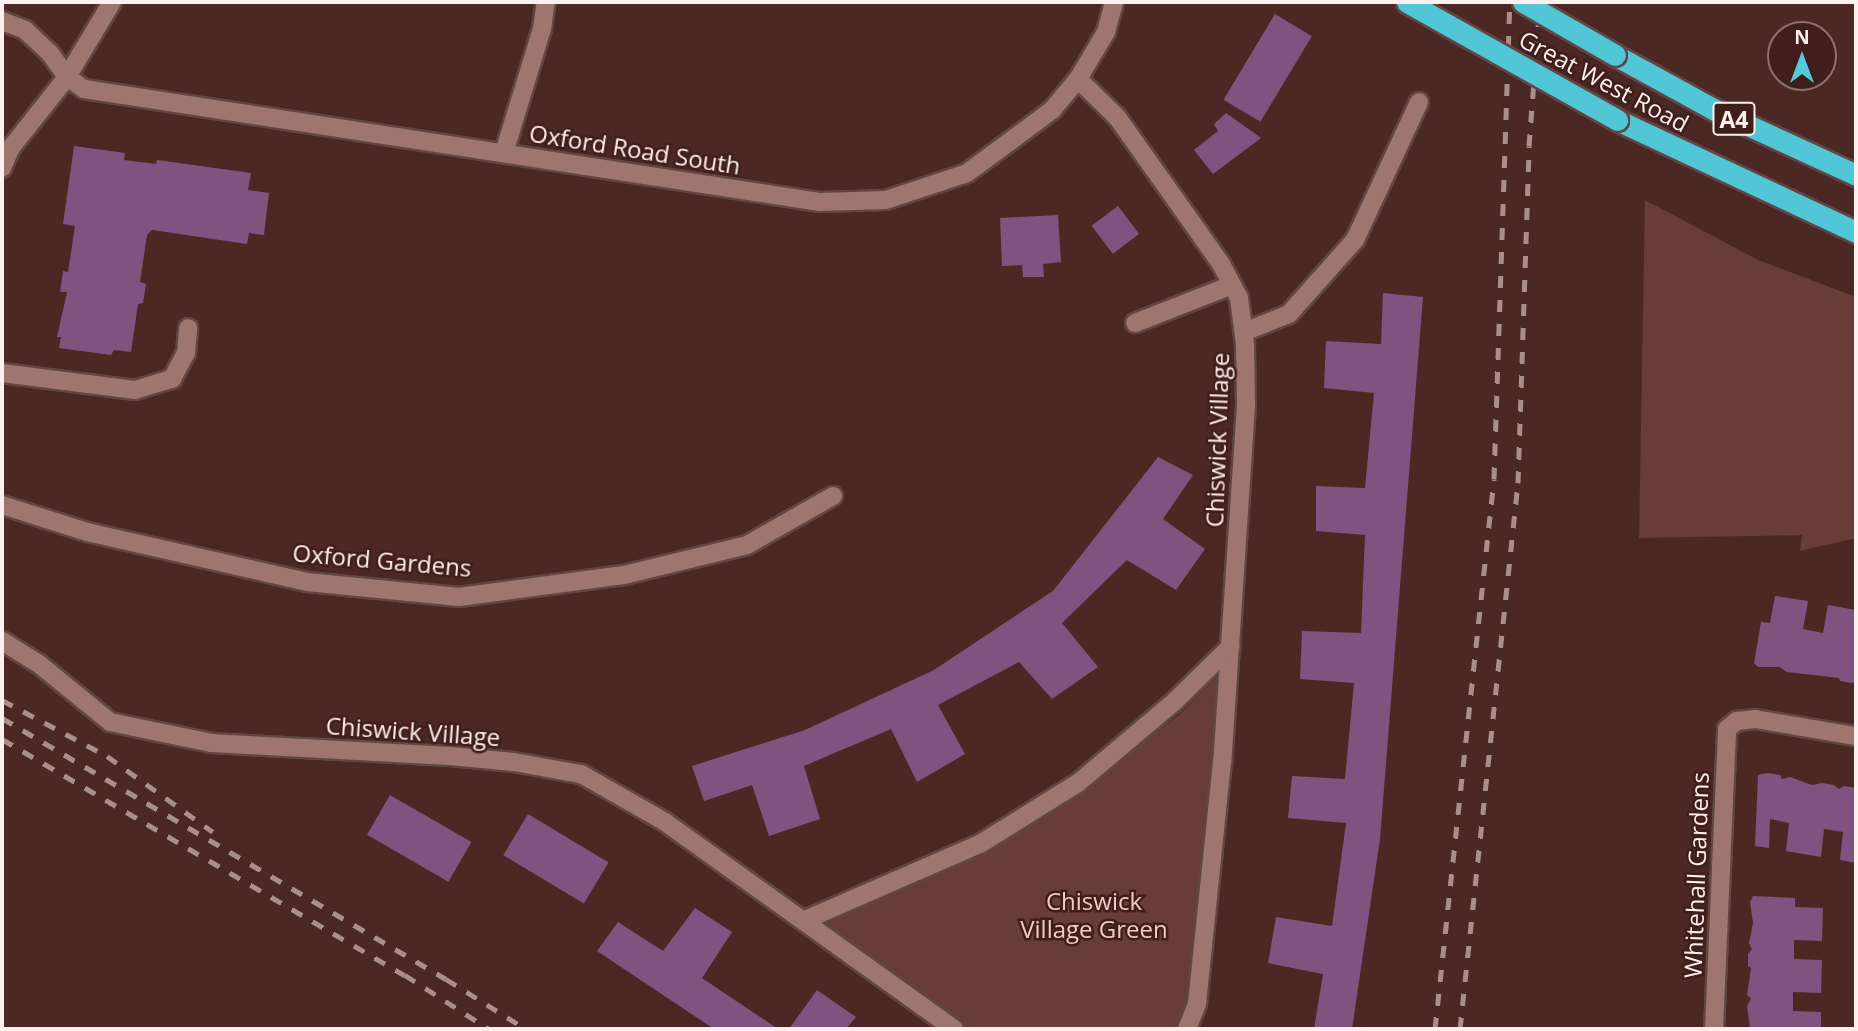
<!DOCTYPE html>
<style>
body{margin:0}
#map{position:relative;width:1858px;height:1031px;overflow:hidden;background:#4b2824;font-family:"Open Sans",sans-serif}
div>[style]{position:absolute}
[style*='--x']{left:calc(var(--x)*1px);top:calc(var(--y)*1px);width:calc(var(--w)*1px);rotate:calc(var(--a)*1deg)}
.green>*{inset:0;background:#683c37}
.building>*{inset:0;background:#81527f;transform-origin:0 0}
.roads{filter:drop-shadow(2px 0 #614643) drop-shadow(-2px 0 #614643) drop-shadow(0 2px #614643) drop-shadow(0 -2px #614643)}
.minor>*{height:18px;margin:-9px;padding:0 9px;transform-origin:9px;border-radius:9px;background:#9e756f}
.highway>*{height:21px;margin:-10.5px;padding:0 10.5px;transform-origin:10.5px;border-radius:10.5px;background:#50c6d6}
.rail>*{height:5px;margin-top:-2.5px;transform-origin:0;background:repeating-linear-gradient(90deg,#a78f8c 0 12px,transparent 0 24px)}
.bridges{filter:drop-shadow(2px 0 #614643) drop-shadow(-2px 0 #614643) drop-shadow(0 2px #614643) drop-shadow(0 -2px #614643)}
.highway-bridge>*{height:21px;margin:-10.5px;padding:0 10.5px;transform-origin:10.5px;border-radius:10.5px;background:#50c6d6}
span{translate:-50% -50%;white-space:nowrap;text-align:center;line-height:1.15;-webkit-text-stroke:5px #401e1b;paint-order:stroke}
.shield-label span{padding:2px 5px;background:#401e1b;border:2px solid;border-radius:5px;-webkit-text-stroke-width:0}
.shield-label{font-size:23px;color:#fef0ee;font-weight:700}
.street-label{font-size:24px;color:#fef0ee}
.park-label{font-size:24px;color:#f2c9c3}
.frame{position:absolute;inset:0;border:4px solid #fef0ee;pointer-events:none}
.north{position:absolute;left:1767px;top:21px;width:70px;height:70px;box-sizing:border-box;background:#401e1b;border:2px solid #8c726f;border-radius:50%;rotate:0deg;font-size:19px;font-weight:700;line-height:28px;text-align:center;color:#fef0ee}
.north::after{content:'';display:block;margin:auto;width:24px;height:32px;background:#53cbdb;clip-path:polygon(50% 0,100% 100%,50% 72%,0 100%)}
</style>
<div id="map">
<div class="green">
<div style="clip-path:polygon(1645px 200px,1758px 260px,1856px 297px,1856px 538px,1800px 551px,1802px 535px,1639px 538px)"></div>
<div style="clip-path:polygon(1225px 667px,1207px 995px,1191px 1029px,945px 1029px,805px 927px,1078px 792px,1180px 714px)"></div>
</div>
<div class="building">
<div style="left:1275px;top:14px;width:43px;height:100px;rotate:31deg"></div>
<div style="clip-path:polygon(1226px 113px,1261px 138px,1213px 174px,1194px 150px,1218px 131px,1214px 124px)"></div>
<div style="clip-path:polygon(74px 146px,125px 153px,124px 160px,156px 164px,157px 160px,251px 173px,248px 190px,269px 193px,264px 235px,249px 233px,247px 244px,152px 230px,147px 235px,140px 282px,146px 284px,143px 303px,138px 304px,131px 352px,114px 350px,111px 355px,59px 348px,61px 337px,57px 337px,67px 292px,60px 292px,63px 271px,68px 272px,75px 226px,63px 224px)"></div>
<div style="left:1118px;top:206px;width:35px;height:33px;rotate:53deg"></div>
<div style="clip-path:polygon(1058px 215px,1061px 262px,1043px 264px,1044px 277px,1023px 277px,1022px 265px,1002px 266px,1000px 218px)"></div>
<div style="clip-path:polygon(1383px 293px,1423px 297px,1380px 839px,1352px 1029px,1314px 1029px,1323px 974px,1268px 963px,1276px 917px,1332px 926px,1346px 823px,1288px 818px,1292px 776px,1345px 779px,1354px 683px,1300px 679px,1302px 631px,1361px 633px,1365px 535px,1316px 531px,1316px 486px,1365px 488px,1374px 393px,1324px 388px,1326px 341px,1381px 344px)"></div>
<div style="clip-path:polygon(1158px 457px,1193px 475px,1163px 519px,1205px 549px,1176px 590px,1127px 560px,1062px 623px,1098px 667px,1052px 699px,1019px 662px,938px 705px,965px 754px,917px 782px,891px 729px,804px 766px,820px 819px,769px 836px,752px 785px,704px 801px,692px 766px,805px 730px,934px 670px,1053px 591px)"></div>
<div style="clip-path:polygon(1775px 596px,1808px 601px,1803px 629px,1823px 633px,1828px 605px,1856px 610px,1856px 681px,1852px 683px,1840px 681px,1839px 678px,1787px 672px,1780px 667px,1758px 667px,1754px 663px,1761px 622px,1770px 623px)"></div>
<div style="clip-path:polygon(1768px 773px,1780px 775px,1782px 779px,1790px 777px,1812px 785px,1822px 783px,1834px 785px,1839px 789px,1844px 786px,1856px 788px,1856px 863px,1840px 860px,1843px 832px,1824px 829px,1821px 857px,1786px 851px,1789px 823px,1770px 819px,1769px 848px,1755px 846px,1758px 775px)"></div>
<div style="left:390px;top:795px;width:94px;height:46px;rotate:30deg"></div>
<div style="left:528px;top:814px;width:94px;height:48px;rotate:31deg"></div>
<div style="clip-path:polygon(1753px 896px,1795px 898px,1795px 907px,1823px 908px,1822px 941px,1794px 940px,1794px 959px,1822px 960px,1821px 993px,1793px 992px,1793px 1011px,1821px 1012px,1821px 1029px,1750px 1029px,1747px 1006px,1751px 998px,1747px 995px,1751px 968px,1748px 966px,1748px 954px,1752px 949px,1749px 943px,1753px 923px,1750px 902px)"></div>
<div style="clip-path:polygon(695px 908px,732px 932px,702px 978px,778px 1029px,714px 1029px,597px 951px,618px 922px,663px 951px)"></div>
<div style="clip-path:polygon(817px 990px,856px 1017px,846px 1029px,789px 1029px)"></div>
</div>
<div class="roads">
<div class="minor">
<div style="--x:2;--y:21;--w:25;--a:21"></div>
<div style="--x:25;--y:30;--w:33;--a:43"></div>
<div style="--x:49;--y:52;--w:31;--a:54"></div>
<div style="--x:67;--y:77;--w:21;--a:35"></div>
<div style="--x:84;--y:89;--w:745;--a:8.73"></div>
<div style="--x:820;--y:202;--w:66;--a:-1.7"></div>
<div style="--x:886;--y:200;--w:85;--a:-18.4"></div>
<div style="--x:967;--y:173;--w:106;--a:-36.5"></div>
<div style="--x:1052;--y:110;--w:40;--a:-50"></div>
<div style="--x:1078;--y:79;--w:55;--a:-59.2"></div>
<div style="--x:1106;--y:32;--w:31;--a:-75"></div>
<div style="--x:1078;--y:79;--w:54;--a:44.3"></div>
<div style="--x:1117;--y:117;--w:180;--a:54.7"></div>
<div style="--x:1221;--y:264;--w:38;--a:62"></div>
<div style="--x:1239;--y:298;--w:47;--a:82.7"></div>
<div style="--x:1245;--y:345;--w:60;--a:89"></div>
<div style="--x:1246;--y:405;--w:358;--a:93.8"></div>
<div style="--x:1222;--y:762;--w:243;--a:95.9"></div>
<div style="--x:1197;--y:1004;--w:27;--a:112"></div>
<div style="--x:504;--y:153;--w:130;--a:-73"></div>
<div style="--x:542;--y:29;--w:27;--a:-82"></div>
<div style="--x:2;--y:168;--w:21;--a:-67"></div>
<div style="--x:10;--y:149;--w:92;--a:-51.6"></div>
<div style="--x:67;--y:77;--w:87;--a:-59"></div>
<div style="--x:1135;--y:323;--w:104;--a:-21.4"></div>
<div style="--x:1244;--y:332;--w:48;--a:-21.8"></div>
<div style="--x:1289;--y:314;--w:99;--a:-48.3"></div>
<div style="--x:1355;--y:240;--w:152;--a:-65.1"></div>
<div style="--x:2;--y:373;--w:134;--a:7.3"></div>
<div style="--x:135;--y:390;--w:39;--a:-17"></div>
<div style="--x:172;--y:379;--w:30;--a:-62"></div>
<div style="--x:186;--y:353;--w:25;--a:-85"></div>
<div style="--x:2;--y:505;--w:89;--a:17.6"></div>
<div style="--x:87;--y:532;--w:226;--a:12.8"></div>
<div style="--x:307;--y:582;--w:153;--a:5.6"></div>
<div style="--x:459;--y:597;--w:166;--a:-7.6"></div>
<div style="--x:624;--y:575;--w:127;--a:-13.7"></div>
<div style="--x:747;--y:545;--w:99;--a:-29.7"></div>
<div style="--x:2;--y:641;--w:44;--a:31.9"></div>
<div style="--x:39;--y:664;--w:92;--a:39.2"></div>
<div style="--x:110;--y:722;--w:103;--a:11.7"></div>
<div style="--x:211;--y:743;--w:239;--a:3.1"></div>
<div style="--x:450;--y:756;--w:64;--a:5.4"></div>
<div style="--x:514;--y:762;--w:68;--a:10.2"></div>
<div style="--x:581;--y:774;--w:97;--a:29.7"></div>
<div style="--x:665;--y:822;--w:355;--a:35.6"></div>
<div style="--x:805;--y:920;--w:191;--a:-23.5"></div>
<div style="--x:980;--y:844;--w:115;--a:-31.9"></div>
<div style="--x:1078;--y:783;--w:127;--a:-40.2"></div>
<div style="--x:1175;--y:701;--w:78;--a:-44.5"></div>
<div style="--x:1714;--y:1029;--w:300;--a:-87.5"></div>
<div style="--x:1727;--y:729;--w:13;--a:-39"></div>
<div style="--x:1737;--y:721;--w:18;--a:-6"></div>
<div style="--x:1755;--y:719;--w:102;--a:9.6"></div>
</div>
<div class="highway">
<div style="--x:1615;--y:55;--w:114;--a:28.8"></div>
<div style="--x:1715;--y:110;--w:155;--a:24.7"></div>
<div style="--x:1617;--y:120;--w:264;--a:25.1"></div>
</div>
</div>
<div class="rail">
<div style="--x:2;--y:700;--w:119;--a:28.1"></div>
<div style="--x:107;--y:756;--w:130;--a:35.6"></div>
<div style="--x:2;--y:718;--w:515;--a:30.45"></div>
<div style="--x:446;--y:979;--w:94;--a:32"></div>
<div style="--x:2;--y:739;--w:467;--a:30.4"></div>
<div style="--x:405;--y:975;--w:100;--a:32.7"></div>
<div style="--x:1435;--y:1029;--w:553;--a:-83.88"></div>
<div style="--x:1494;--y:479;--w:477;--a:-88.1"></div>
<div style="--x:1460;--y:1029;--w:549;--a:-83.94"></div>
<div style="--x:1518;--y:483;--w:337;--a:-88.1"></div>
<div style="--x:1529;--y:146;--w:144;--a:-85.6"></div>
</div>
<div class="bridges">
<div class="highway-bridge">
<div style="--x:1407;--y:2;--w:241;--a:29.3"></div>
<div style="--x:1523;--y:2;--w:106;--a:29.9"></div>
</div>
</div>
<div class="shield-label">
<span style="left:1734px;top:119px">A4</span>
</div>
<div class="street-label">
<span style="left:1604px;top:81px;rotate:28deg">Great West Road</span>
<span style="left:635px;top:149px;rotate:9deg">Oxford Road South</span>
<span style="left:1217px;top:440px;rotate:-88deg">Chiswick Village</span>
<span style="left:382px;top:560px;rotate:5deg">Oxford Gardens</span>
<span style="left:413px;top:731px;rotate:4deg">Chiswick Village</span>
<span style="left:1696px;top:875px;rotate:-88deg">Whitehall Gardens</span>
</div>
<div class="park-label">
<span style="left:1094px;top:915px">Chiswick<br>Village Green</span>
</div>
<div class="frame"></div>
<div class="north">N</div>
</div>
